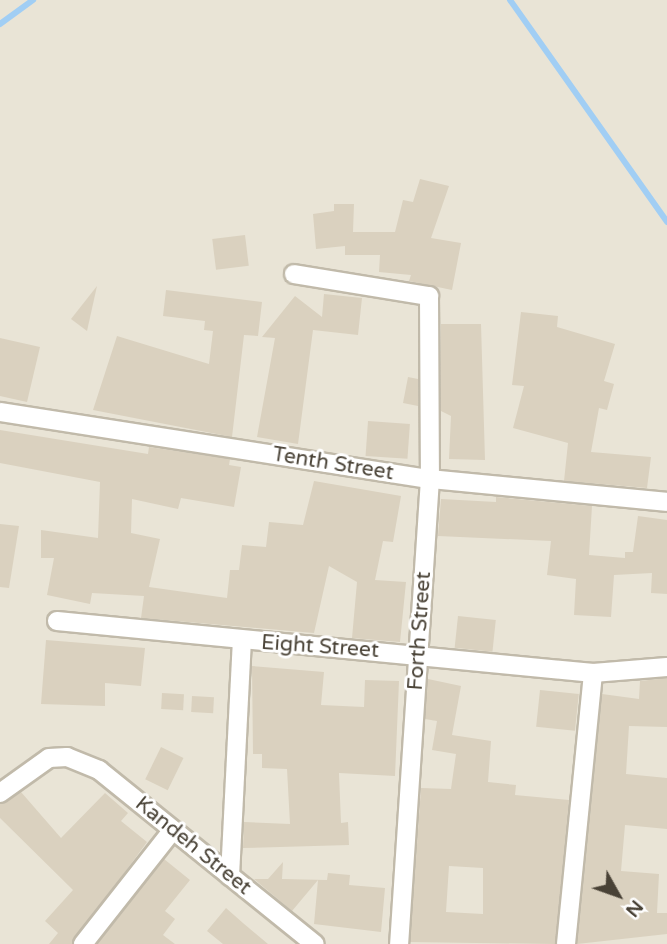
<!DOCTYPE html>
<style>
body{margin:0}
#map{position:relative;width:667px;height:944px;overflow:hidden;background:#f5f1e8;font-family:"Varela Round",sans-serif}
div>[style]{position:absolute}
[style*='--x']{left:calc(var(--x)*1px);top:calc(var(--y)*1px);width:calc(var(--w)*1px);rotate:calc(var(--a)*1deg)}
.residential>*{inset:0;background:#e9e4d6;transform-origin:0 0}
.stream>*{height:6px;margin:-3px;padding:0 3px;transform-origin:3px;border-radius:3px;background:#a1cef4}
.building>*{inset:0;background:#dad1bf;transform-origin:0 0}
.roads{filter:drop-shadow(2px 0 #c1baaa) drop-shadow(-2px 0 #c1baaa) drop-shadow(0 2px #c1baaa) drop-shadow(0 -2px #c1baaa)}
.minor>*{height:18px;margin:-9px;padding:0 9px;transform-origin:9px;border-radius:9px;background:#fff}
span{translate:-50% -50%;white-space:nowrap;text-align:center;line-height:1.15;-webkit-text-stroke:6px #fff;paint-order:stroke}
.street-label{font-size:21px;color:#494236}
.north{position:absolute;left:583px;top:860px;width:70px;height:70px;-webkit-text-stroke:5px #fff;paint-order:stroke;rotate:130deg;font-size:19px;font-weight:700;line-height:28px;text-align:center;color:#494236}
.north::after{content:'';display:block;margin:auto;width:24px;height:32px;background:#494236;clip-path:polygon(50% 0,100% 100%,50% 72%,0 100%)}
</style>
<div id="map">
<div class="residential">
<div style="left:0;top:0;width:667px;height:944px"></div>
</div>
<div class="stream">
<div style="--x:510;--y:0;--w:272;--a:54.7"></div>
<div style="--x:0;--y:24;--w:41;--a:-36"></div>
</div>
<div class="building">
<div style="clip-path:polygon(420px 179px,449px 186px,431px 238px,461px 243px,452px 290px,409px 281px,411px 275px,379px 272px,380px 255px,345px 255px,345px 246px,316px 249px,313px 214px,334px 211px,334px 204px,354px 204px,353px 232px,395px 232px,403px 200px,413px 202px)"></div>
<div style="left:245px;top:235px;width:31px;height:33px;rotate:83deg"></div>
<div style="clip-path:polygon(97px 286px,87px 331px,71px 319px)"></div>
<div style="clip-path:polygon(166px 290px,262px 302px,258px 336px,244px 335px,232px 437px,93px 410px,117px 336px,209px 364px,213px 331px,204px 330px,205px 321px,163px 316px)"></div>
<div style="clip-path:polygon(324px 294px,362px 298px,358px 335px,313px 330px,298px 444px,257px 437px,275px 338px,262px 337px,295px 296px,322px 317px)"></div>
<div style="clip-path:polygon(521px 312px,558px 316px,557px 327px,615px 344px,604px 381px,614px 384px,607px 410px,599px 408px,591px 452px,651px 457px,647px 488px,564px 481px,568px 443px,513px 428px,524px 386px,512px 385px)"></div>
<div style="clip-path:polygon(441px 324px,481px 324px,485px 460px,449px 459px,451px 416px,441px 411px)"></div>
<div style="clip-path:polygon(0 338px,40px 347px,27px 402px,0 396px)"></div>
<div style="clip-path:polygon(408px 377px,418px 379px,418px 406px,403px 403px)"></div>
<div style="left:368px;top:421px;width:42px;height:35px;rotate:4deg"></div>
<div style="clip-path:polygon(0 430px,148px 454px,149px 447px,230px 459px,229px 465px,241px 467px,234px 507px,181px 498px,178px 509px,132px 499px,131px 533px,160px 539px,149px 587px,227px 598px,230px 570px,239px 570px,242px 545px,266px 547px,269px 522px,303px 525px,314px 481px,401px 496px,393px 542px,383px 541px,375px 580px,406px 582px,400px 642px,352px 638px,357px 582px,329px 566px,314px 633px,141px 618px,144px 596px,92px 593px,90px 604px,47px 595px,54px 558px,41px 558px,41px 530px,98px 538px,100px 482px,0 463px)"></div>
<div style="clip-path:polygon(496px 497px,592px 506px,589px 555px,625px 558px,625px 552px,633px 552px,638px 516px,667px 520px,667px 594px,651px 593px,652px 573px,614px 575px,611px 617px,574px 615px,576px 579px,547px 575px,551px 541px,438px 536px,441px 499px,496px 502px)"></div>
<div style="clip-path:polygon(0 524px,19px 526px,9px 588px,0 587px)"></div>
<div style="left:458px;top:616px;width:38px;height:32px;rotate:6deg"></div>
<div style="clip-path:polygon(46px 640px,145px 648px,141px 686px,105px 683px,105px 706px,41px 704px)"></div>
<div style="clip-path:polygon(252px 666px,324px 672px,321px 705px,364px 707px,365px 680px,399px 681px,395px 776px,339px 773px,341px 823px,348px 822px,349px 845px,243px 848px,244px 822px,290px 824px,287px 769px,262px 768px,262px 754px,253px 754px)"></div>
<div style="clip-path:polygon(667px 678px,667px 727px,629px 726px,626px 774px,667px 778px,667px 829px,625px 825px,621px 871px,659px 874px,657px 913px,667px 913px,667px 934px,577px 944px,602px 694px,639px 699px,640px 681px)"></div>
<div style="clip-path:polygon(evenodd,428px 679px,461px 686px,452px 735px,491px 741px,488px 782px,516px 785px,515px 795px,569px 800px,555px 944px,410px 942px,421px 788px,451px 789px,456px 754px,432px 750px,437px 721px,425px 719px,428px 679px,449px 866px,483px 868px,483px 914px,446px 912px,449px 866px)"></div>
<div style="left:540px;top:690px;width:39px;height:37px;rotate:6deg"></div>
<div style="left:162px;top:693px;width:22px;height:16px;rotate:3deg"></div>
<div style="left:192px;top:696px;width:22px;height:16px;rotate:3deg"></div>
<div style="left:161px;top:747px;width:25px;height:36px;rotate:26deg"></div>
<div style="clip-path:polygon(21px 792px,61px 838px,105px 793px,128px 813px,121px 821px,147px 842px,72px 944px,49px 944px,58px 933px,45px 921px,73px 890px,0 818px,0 804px)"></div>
<div style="clip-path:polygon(164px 859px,190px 880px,165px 911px,175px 919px,163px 935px,175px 944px,97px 944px)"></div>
<div style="clip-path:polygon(283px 862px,282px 879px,327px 880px,328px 873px,350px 875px,349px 885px,385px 888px,381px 932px,314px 924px,318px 880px,292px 911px,254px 879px,268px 879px)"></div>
<div style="clip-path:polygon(226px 908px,243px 923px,268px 944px,223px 944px,207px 931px)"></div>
</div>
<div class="roads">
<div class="minor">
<div style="--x:294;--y:274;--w:137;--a:9.3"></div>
<div style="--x:429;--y:296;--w:183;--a:89.7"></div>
<div style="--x:430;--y:479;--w:466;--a:93.8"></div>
<div style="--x:0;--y:412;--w:435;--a:8.9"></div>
<div style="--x:430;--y:479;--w:238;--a:5.5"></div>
<div style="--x:57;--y:621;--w:539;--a:5.54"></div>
<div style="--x:593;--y:673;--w:74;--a:-4.6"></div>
<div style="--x:0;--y:793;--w:60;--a:-35.5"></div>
<div style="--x:49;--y:758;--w:18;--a:-3"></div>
<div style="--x:67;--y:757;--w:35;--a:22"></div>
<div style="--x:99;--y:770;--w:277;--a:38.9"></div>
<div style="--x:230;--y:876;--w:235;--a:-87.1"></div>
<div style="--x:83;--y:944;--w:144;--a:-51.8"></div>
<div style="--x:566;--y:944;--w:272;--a:-84.3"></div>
</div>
</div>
<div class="street-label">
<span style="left:333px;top:464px;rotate:9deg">Tenth Street</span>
<span style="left:420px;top:631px;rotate:-86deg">Forth Street</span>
<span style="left:320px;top:647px;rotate:4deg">Eight Street</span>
<span style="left:193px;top:846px;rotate:39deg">Kandeh Street</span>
</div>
<div class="north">N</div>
</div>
